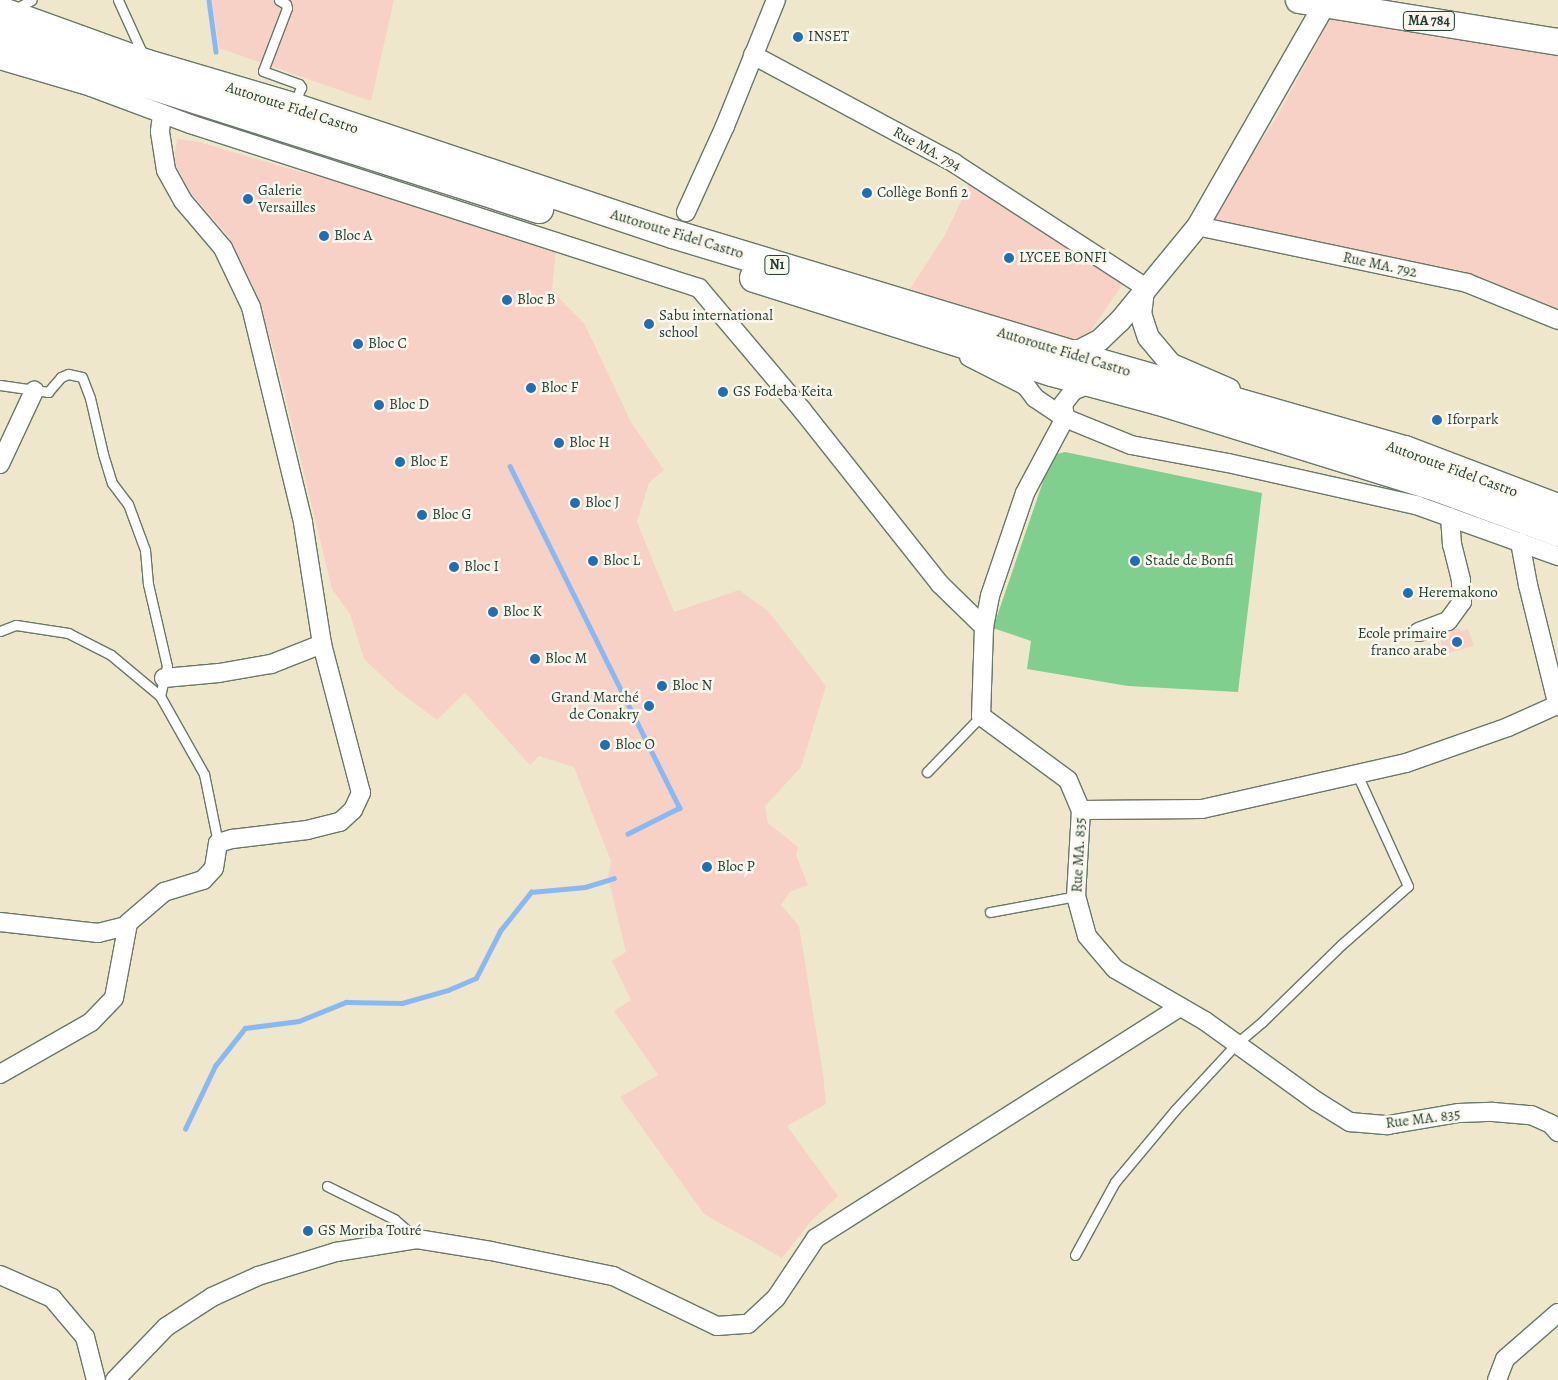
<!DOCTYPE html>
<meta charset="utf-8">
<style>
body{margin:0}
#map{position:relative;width:1558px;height:1380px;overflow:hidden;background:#efe7cc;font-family:Alegreya,serif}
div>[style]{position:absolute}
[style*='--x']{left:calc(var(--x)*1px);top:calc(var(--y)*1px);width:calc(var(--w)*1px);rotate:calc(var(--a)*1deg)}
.built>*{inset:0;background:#f7d1c6}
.green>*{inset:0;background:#80cf8e}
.stream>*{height:4.5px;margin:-2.25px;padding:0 2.25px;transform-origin:2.25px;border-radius:2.25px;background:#88b9f5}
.roads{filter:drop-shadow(1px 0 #687869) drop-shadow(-1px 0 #687869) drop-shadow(0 1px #687869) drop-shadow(0 -1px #687869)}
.service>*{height:9px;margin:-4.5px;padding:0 4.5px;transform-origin:4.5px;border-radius:4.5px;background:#fff}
.minor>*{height:18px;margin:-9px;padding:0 9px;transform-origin:9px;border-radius:9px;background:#fff}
.tertiary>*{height:21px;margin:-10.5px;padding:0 10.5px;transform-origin:10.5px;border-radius:10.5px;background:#fff}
.primary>*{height:26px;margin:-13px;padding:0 13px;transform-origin:13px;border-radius:13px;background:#fff}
.trunk>*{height:28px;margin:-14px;padding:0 14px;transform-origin:14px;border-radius:14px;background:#fff}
.dots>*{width:14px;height:14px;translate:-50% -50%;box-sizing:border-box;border:2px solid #fbf7ec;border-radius:50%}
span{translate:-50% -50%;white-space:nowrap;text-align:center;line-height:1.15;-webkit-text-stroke:5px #fbf7ec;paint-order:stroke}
.shield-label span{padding:1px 4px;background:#fbf7ec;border:1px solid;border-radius:4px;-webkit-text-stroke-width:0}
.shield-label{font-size:14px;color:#1f3d34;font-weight:700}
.poi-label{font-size:15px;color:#1f3d34}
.left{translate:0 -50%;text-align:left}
.right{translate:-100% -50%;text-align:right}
.street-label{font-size:15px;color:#1f3d34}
</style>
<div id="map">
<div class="built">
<div style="clip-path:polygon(212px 0,394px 0,371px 101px,219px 48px)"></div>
<div style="clip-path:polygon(1330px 19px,1558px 53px,1558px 312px,1206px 226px,1278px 115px)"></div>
<div style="clip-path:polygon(177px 139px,199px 142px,287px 168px,557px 240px,552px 291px,584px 323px,631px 422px,664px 470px,649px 483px,637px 522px,674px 612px,739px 590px,769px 612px,826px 686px,801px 767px,765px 806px,768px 823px,798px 847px,796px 855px,808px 885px,790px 892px,781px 905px,799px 926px,823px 1073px,826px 1104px,787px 1126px,838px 1196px,811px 1221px,782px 1258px,704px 1214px,620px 1097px,658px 1075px,614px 1011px,631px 1000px,612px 961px,626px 952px,608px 877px,611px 861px,574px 767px,539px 756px,530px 765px,465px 693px,437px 720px,397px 690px,364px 659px,350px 614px,332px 589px,275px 354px,252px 284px,229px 237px,190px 192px,174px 161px)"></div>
<div style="clip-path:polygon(971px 180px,1124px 282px,1086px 338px,1075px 342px,906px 295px,945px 235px)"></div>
<div style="clip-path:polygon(1459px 628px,1461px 631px,1468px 629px,1474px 646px,1444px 654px,1440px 639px,1451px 635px,1450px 630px)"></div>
</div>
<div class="green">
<div style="clip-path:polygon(1065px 452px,1262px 493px,1238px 692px,1128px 686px,1027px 669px,1031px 641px,993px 628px,1050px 461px,1057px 454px)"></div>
</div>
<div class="stream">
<div style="--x:209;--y:0;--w:52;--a:82.3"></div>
<div style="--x:510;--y:466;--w:382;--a:63.6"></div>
<div style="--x:680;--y:808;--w:58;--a:153.4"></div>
<div style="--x:185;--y:1129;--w:70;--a:-64.5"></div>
<div style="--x:215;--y:1066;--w:48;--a:-51.7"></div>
<div style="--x:245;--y:1028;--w:54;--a:-7.4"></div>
<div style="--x:299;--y:1021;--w:51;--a:-22"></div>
<div style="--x:346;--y:1002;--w:56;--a:1"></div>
<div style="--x:402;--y:1003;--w:48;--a:-15.8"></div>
<div style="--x:448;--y:990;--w:30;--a:-23"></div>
<div style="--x:476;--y:978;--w:53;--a:-62.9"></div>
<div style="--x:500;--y:931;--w:50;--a:-51.5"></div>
<div style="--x:531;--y:892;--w:54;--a:-5.3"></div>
<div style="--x:585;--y:887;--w:30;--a:-17"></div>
</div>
<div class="roads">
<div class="service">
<div style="--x:118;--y:0;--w:63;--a:65.5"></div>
<div style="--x:279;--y:0;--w:8;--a:30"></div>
<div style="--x:286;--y:4;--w:4;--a:76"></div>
<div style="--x:287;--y:8;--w:67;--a:110.9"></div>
<div style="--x:263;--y:71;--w:38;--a:20"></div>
<div style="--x:299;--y:84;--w:4;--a:56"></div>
<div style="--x:301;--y:87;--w:19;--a:111"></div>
<div style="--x:13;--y:10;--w:21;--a:-28"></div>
<div style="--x:0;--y:385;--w:49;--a:8.3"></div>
<div style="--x:48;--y:392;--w:20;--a:-49"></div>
<div style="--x:61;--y:377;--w:8;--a:-23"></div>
<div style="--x:68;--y:374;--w:14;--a:12"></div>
<div style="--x:82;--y:377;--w:22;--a:69"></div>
<div style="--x:90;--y:398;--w:57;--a:76.9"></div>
<div style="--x:103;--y:454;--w:30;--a:73"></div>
<div style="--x:112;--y:483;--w:26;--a:53"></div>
<div style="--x:128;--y:504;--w:49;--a:69.7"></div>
<div style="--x:145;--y:550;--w:34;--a:85"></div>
<div style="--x:148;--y:584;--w:84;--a:77"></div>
<div style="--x:167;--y:666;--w:31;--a:103"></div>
<div style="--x:0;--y:631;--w:17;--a:-21"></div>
<div style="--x:16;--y:625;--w:53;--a:8.7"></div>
<div style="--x:68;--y:633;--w:48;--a:27.1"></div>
<div style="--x:111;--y:655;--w:64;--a:39.9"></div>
<div style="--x:160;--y:696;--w:90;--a:60.6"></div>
<div style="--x:204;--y:774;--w:70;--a:78.5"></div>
<div style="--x:927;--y:772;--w:78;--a:-46"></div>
<div style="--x:990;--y:912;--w:87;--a:-10.5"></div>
<div style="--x:327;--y:1186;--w:75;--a:26.2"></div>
<div style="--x:394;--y:1219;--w:30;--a:41"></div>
<div style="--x:1075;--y:1255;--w:83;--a:-61.3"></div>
<div style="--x:1115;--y:1182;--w:94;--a:-50.2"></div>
<div style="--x:1175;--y:1110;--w:91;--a:-47.2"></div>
<div style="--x:1237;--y:1043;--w:33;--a:-40"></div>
<div style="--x:1262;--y:1022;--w:110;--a:-44.3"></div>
<div style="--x:1341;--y:945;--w:89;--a:-41.4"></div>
<div style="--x:1408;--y:886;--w:123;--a:-114.5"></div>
</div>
<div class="minor">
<div style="--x:753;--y:55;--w:228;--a:28.2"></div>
<div style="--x:954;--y:163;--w:228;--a:33"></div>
<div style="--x:0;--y:60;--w:95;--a:16.5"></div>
<div style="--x:91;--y:87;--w:106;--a:20.5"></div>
<div style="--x:190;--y:124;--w:535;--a:17.86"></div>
<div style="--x:699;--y:288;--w:160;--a:49.8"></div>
<div style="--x:802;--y:410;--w:222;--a:51.6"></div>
<div style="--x:940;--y:584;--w:62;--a:44.3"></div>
<div style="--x:686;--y:212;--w:94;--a:-65.6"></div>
<div style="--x:725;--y:126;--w:136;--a:-68"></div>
<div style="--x:1197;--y:226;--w:276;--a:11.9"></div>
<div style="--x:1467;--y:283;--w:98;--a:22.1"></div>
<div style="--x:969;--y:357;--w:64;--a:27"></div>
<div style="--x:1026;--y:386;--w:15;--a:53"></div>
<div style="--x:1035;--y:398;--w:36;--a:34"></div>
<div style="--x:1065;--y:418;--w:71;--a:22.2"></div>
<div style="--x:1131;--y:445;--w:99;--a:10.5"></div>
<div style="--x:1228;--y:463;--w:193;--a:12.6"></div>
<div style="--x:1416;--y:505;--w:151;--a:19.8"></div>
<div style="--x:1065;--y:418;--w:85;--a:118.1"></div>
<div style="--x:1025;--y:493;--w:109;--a:108.8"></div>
<div style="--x:990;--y:596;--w:32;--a:101"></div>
<div style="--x:984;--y:627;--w:89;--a:91.9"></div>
<div style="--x:981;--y:716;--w:108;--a:36.3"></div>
<div style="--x:1068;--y:780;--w:33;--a:67"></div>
<div style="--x:1081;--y:810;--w:86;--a:93.3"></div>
<div style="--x:1076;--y:896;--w:41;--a:74.6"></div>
<div style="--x:1087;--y:936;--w:43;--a:49.7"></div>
<div style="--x:1115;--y:969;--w:104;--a:30"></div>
<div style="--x:1205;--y:1021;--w:137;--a:35.8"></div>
<div style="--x:1316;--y:1101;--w:40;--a:32"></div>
<div style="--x:1350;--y:1122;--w:38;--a:5"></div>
<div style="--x:1388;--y:1125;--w:72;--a:-9.6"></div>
<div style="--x:1459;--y:1113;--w:34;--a:-2"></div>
<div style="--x:1493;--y:1112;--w:38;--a:5"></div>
<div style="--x:1531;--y:1115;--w:22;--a:24"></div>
<div style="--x:1551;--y:1124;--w:11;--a:49"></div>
<div style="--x:1065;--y:418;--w:14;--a:-98"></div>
<div style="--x:1063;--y:404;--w:16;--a:-52"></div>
<div style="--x:1073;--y:391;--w:15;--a:-23"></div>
<div style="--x:1087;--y:385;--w:7;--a:0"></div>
<div style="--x:0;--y:464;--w:81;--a:-65"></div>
<div style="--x:1520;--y:542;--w:44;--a:79.5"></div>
<div style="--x:1528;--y:585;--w:125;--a:76.1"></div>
<div style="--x:1419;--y:632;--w:31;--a:-21"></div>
<div style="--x:1448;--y:621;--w:24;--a:-54"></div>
<div style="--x:1462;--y:602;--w:22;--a:-93"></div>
<div style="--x:1461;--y:580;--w:36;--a:-104"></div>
<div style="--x:1452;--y:545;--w:28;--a:-94"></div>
<div style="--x:164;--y:678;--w:55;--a:-5.2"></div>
<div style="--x:219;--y:673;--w:53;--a:-9.8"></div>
<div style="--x:271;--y:664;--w:55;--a:-21.4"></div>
<div style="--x:1081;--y:810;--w:121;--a:-0.5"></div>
<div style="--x:1202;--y:809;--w:209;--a:-12.7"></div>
<div style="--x:1406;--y:763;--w:108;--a:-19.4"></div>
<div style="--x:1508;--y:727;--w:54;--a:-24.2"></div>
<div style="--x:0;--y:922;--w:99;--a:6.4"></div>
<div style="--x:98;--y:933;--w:30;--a:-14"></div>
<div style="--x:0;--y:1074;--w:105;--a:-29.7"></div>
<div style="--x:91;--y:1022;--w:33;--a:-46"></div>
<div style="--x:114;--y:998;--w:76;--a:-79.4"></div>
<div style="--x:128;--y:923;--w:48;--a:-40.7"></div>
<div style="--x:164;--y:892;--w:41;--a:-17.1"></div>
<div style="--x:203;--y:880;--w:16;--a:-47"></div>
<div style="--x:214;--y:868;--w:25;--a:-81"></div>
<div style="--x:218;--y:843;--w:15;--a:-16"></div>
<div style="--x:232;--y:839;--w:76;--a:-6.8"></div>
<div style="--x:307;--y:830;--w:34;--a:-14"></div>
<div style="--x:340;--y:822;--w:18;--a:-43"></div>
<div style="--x:353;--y:810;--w:19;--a:-65"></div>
<div style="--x:361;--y:793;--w:154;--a:-104.7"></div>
<div style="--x:322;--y:644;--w:123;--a:-98.9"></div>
<div style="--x:303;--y:522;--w:221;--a:-103.6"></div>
<div style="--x:251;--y:307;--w:65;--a:-115.4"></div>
<div style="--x:223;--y:248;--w:62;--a:-130.4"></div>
<div style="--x:183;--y:201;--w:35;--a:-119"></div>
<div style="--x:166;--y:170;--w:39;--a:-99"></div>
<div style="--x:160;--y:131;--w:17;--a:-83"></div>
<div style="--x:0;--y:1275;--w:57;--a:23.9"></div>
<div style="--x:52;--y:1298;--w:51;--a:49.8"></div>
<div style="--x:85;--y:1337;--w:44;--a:75.7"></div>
<div style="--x:115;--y:1380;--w:74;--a:-46.1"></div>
<div style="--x:166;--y:1327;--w:55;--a:-33.1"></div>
<div style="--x:212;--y:1297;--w:51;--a:-24.5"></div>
<div style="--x:258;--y:1276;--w:82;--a:-17.1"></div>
<div style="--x:336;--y:1252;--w:82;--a:-9.1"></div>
<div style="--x:417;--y:1239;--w:75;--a:9.2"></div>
<div style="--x:491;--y:1251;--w:125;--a:11.6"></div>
<div style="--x:613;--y:1276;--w:115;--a:25.7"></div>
<div style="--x:717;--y:1326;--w:31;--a:-4"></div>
<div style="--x:748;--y:1324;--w:38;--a:-43"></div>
<div style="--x:776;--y:1298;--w:72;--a:-56.3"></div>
<div style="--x:816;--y:1238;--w:431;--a:-32.4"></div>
<div style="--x:1497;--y:1380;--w:22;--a:-69"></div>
<div style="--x:1505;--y:1359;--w:70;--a:-41"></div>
</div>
<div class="tertiary">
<div style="--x:1143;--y:290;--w:23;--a:97"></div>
<div style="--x:1140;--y:313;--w:25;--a:72"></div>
<div style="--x:1148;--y:337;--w:35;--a:50"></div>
<div style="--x:1171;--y:364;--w:63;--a:23.3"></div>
<div style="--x:1060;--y:350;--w:19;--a:0"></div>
<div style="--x:1079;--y:350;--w:22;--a:-27"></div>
<div style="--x:1099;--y:340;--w:28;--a:-44"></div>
<div style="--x:1119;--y:321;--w:123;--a:-50.6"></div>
<div style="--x:1197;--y:226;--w:256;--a:-60.2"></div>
</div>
<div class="primary">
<div style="--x:1299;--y:0;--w:262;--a:9.2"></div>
</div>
<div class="trunk">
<div style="--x:0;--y:11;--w:156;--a:19.8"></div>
<div style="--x:147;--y:64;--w:152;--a:16.4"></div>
<div style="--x:293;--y:107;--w:401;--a:18.5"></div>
<div style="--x:673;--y:234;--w:445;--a:16.8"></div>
<div style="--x:1099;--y:363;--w:318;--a:15.9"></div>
<div style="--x:1405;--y:450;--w:164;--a:20.8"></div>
<div style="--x:0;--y:37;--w:566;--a:17.7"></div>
<div style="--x:754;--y:278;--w:312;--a:17.5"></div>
<div style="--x:1052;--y:372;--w:111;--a:15.2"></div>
<div style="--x:1159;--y:401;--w:285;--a:17.2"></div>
<div style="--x:1431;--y:485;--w:135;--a:20.3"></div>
</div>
</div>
<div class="dots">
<div style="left:798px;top:37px;background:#1f6fb2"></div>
<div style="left:867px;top:193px;background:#1f6fb2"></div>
<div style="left:248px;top:199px;background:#1f6fb2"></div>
<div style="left:324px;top:236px;background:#1f6fb2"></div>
<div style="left:1009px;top:258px;background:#1f6fb2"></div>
<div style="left:507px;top:300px;background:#1f6fb2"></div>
<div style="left:649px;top:324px;background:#1f6fb2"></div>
<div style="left:358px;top:344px;background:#1f6fb2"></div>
<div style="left:531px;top:388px;background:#1f6fb2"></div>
<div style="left:723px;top:392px;background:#1f6fb2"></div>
<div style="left:379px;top:405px;background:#1f6fb2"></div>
<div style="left:1437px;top:420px;background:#1f6fb2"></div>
<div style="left:559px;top:443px;background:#1f6fb2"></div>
<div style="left:400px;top:462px;background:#1f6fb2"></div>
<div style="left:575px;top:503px;background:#1f6fb2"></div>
<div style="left:422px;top:515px;background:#1f6fb2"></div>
<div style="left:593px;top:561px;background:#1f6fb2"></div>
<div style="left:1135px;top:561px;background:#1f6fb2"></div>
<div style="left:454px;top:567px;background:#1f6fb2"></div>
<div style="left:1408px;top:593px;background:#1f6fb2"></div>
<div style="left:493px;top:612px;background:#1f6fb2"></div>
<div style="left:1457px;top:642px;background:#1f6fb2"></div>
<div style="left:535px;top:659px;background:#1f6fb2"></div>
<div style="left:662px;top:686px;background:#1f6fb2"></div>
<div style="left:649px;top:706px;background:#1f6fb2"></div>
<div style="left:605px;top:745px;background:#1f6fb2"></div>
<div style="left:707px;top:867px;background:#1f6fb2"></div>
<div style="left:308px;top:1231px;background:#1f6fb2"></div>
</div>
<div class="shield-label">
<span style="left:1429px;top:21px">MA 784</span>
<span style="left:777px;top:265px">N1</span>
</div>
<div class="poi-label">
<span class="left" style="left:808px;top:37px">INSET</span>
<span class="left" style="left:258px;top:199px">Galerie<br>Versailles</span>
<span class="left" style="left:877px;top:193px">Collège Bonfi 2</span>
<span class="left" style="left:334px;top:236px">Bloc A</span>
<span class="left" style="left:1019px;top:258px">LYCEE BONFI</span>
<span class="left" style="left:517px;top:300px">Bloc B</span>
<span class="left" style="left:659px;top:324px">Sabu international<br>school</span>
<span class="left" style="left:368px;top:344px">Bloc C</span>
<span class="left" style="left:541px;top:388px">Bloc F</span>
<span class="left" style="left:733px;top:392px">GS Fodeba Keita</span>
<span class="left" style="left:389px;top:405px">Bloc D</span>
<span class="left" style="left:1447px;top:420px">Iforpark</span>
<span class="left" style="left:569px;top:443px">Bloc H</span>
<span class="left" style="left:410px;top:462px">Bloc E</span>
<span class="left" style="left:585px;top:503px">Bloc J</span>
<span class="left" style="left:432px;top:515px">Bloc G</span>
<span class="left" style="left:603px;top:561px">Bloc L</span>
<span class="left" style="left:1145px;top:561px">Stade de Bonfi</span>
<span class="left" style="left:464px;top:567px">Bloc I</span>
<span class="left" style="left:1418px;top:593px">Heremakono</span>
<span class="left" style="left:503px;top:612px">Bloc K</span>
<span class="right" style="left:1447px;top:642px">Ecole primaire<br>franco arabe</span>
<span class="left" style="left:545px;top:659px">Bloc M</span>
<span class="left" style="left:672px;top:686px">Bloc N</span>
<span class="right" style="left:639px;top:706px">Grand Marché<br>de Conakry</span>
<span class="left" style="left:615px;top:745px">Bloc O</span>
<span class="left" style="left:717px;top:867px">Bloc P</span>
<span class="left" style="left:318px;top:1231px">GS Moriba Touré</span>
</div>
<div class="street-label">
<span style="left:292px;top:108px;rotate:18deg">Autoroute Fidel Castro</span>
<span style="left:927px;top:149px;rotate:29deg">Rue MA. 794</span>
<span style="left:677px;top:234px;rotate:17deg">Autoroute Fidel Castro</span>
<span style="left:1380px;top:265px;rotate:12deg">Rue MA. 792</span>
<span style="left:1064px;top:352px;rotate:17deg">Autoroute Fidel Castro</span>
<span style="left:1452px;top:469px;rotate:20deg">Autoroute Fidel Castro</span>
<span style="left:1079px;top:855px;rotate:-87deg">Rue MA. 835</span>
<span style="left:1423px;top:1119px;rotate:-7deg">Rue MA. 835</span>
</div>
</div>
